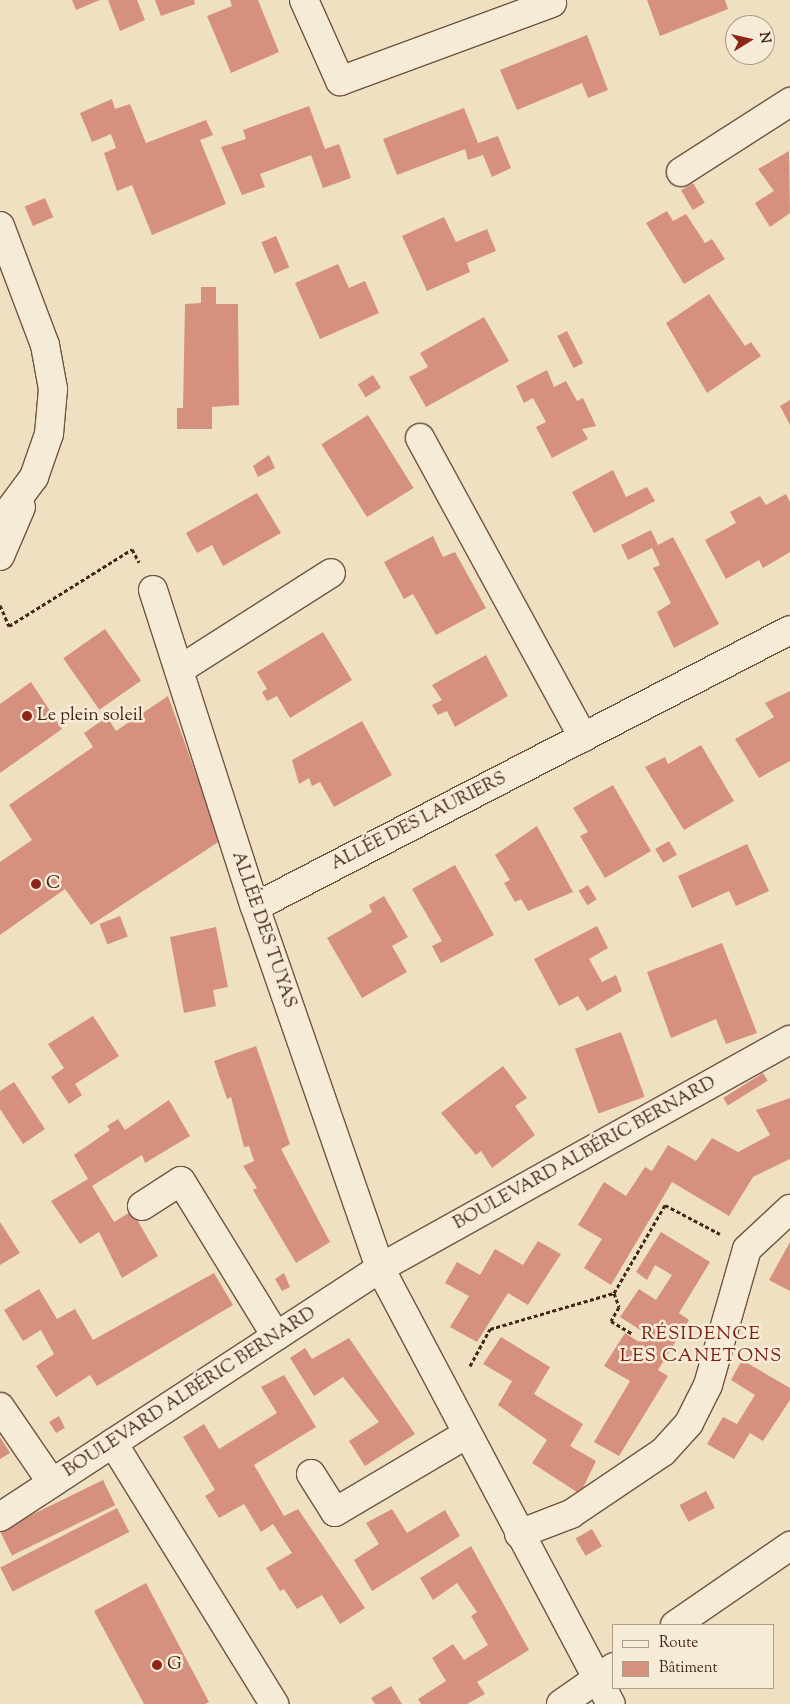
<!DOCTYPE html>
<meta charset="utf-8">
<style>
body{margin:0}
#map{position:relative;width:790px;height:1704px;overflow:hidden;background:#efe0c2;font-family:"Sorts Mill Goudy",serif}
div>[style]{position:absolute}
[style*='--x']{left:calc(var(--x)*1px);top:calc(var(--y)*1px);width:calc(var(--w)*1px);rotate:calc(var(--a)*1deg)}
.building>*{inset:0;background:#d6917e;transform-origin:0 0}
.path>*{height:3px;margin-top:-1.5px;transform-origin:0;background:repeating-linear-gradient(90deg,#442618 0 4px,transparent 0 6.5px)}
.roads{filter:drop-shadow(1px 0 #6f5442) drop-shadow(-1px 0 #6f5442) drop-shadow(0 1px #6f5442) drop-shadow(0 -1px #6f5442)}
.minor>*{height:28px;margin:-14px;padding:0 14px;transform-origin:14px;border-radius:14px;background:#f5ebd7}
.dots>*{width:14px;height:14px;translate:-50% -50%;box-sizing:border-box;border:2px solid #f5ebd7;border-radius:50%}
span{translate:-50% -50%;white-space:nowrap;text-align:center;line-height:1.15;-webkit-text-stroke:5px #f5ebd7;paint-order:stroke}
.poi-label{font-size:18px;color:#442618}
.left{translate:0 -50%;text-align:left}
.street-label{font-size:18px;color:#442618}
.neighbourhood-label{font-size:19px;color:#7a1f14;letter-spacing:1px}
.legend{position:absolute;left:612px;top:1624px;width:162px;height:65px;box-sizing:border-box;background:#f5ebd7;border:1px solid #ae9c8b;margin:0;padding:6px 9px;list-style:none;font-size:15px;color:#442618}
.legend li{display:flex;align-items:center;gap:10px;height:25px}
.legend b{width:25px;border:1px solid #ae9c8b}
.north{position:absolute;left:725px;top:15px;width:50px;height:50px;box-sizing:border-box;background:#f5ebd7;border:1px solid #ae9c8b;border-radius:50%;rotate:81deg;font-size:14px;font-weight:700;line-height:20px;text-align:center;color:#442618}
.north::after{content:'';display:block;margin:auto;width:18px;height:22px;background:#8f2418;clip-path:polygon(50% 0,100% 100%,50% 72%,0 100%)}
</style>
<div id="map">
<div class="building">
<div style="clip-path:polygon(72px 0,100px 0,76px 10px)"></div>
<div style="clip-path:polygon(108px 0,137px 0,145px 20px,120px 31px)"></div>
<div style="clip-path:polygon(155px 0,194px 0,195px 4px,161px 16px)"></div>
<div style="clip-path:polygon(230px 0,258px 0,279px 52px,231px 73px,207px 16px,232px 6px)"></div>
<div style="clip-path:polygon(647px 0,725px 0,728px 9px,660px 36px)"></div>
<div style="clip-path:polygon(587px 35px,608px 90px,588px 98px,582px 83px,517px 110px,500px 70px)"></div>
<div style="clip-path:polygon(112px 99px,115px 109px,130px 104px,146px 143px,206px 120px,213px 135px,200px 140px,226px 204px,152px 235px,132px 185px,117px 191px,104px 153px,116px 148px,111px 134px,92px 142px,80px 113px)"></div>
<div style="clip-path:polygon(309px 106px,325px 149px,339px 144px,351px 178px,323px 188px,311px 155px,260px 174px,265px 187px,242px 195px,221px 147px,246px 139px,243px 130px)"></div>
<div style="clip-path:polygon(464px 108px,478px 143px,498px 136px,511px 168px,492px 177px,483px 155px,468px 160px,465px 149px,397px 175px,383px 139px)"></div>
<div style="clip-path:polygon(789px 151px,790px 213px,770px 227px,755px 203px,774px 191px,758px 169px)"></div>
<div style="left:693px;top:183px;width:23px;height:14px;rotate:59deg"></div>
<div style="left:45px;top:198px;width:21px;height:22px;rotate:67deg"></div>
<div style="clip-path:polygon(667px 211px,673px 221px,686px 214px,705px 243px,712px 239px,725px 259px,684px 284px,646px 223px)"></div>
<div style="clip-path:polygon(444px 217px,456px 242px,487px 229px,496px 251px,467px 263px,470px 272px,427px 291px,402px 236px)"></div>
<div style="left:276px;top:236px;width:34px;height:16px;rotate:67deg"></div>
<div style="clip-path:polygon(338px 264px,349px 288px,365px 281px,379px 313px,320px 339px,295px 283px)"></div>
<div style="clip-path:polygon(201px 287px,216px 287px,216px 304px,238px 304px,239px 405px,212px 407px,212px 429px,177px 429px,177px 408px,183px 408px,185px 304px,201px 303px)"></div>
<div style="clip-path:polygon(709px 294px,745px 346px,751px 342px,761px 356px,707px 393px,666px 323px)"></div>
<div style="clip-path:polygon(484px 317px,509px 361px,426px 407px,409px 377px,428px 367px,420px 353px)"></div>
<div style="left:567px;top:331px;width:36px;height:11px;rotate:63deg"></div>
<div style="clip-path:polygon(547px 370px,554px 387px,566px 381px,577px 401px,583px 398px,596px 426px,582px 429px,588px 439px,552px 458px,536px 427px,546px 422px,533px 398px,524px 403px,516px 386px)"></div>
<div style="left:373px;top:375px;width:15px;height:18px;rotate:58deg"></div>
<div style="clip-path:polygon(790px 400px,790px 425px,780px 406px)"></div>
<div style="left:368px;top:415px;width:86px;height:55px;rotate:58deg"></div>
<div style="clip-path:polygon(269px 455px,275px 468px,258px 477px,253px 466px)"></div>
<div style="clip-path:polygon(613px 470px,626px 497px,647px 487px,655px 501px,594px 533px,572px 492px)"></div>
<div style="clip-path:polygon(257px 493px,281px 533px,223px 566px,212px 545px,197px 553px,186px 533px)"></div>
<div style="clip-path:polygon(786px 494px,790px 502px,790px 552px,763px 568px,759px 560px,726px 579px,705px 540px,736px 523px,730px 512px,760px 496px,766px 505px)"></div>
<div style="clip-path:polygon(651px 530px,658px 545px,673px 537px,719px 624px,674px 648px,657px 612px,671px 603px,653px 568px,660px 565px,652px 548px,628px 560px,621px 545px)"></div>
<div style="clip-path:polygon(433px 536px,443px 557px,455px 552px,486px 608px,436px 635px,413px 594px,404px 599px,384px 562px)"></div>
<div style="left:105px;top:629px;width:63px;height:51px;rotate:55deg"></div>
<div style="clip-path:polygon(323px 632px,352px 680px,290px 718px,277px 696px,267px 701px,262px 692px,267px 689px,257px 672px)"></div>
<div style="clip-path:polygon(486px 655px,508px 696px,455px 727px,447px 711px,438px 715px,432px 705px,442px 700px,432px 685px)"></div>
<div style="clip-path:polygon(31px 682px,62px 729px,0 773px,0 704px)"></div>
<div style="clip-path:polygon(790px 691px,790px 761px,759px 778px,735px 739px,774px 717px,765px 703px)"></div>
<div style="clip-path:polygon(168px 696px,220px 841px,91px 925px,65px 889px,0 935px,0 862px,32px 840px,9px 805px,93px 747px,84px 733px,107px 717px,116px 731px)"></div>
<div style="clip-path:polygon(362px 721px,392px 775px,334px 807px,320px 782px,312px 786px,309px 778px,299px 784px,292px 760px)"></div>
<div style="clip-path:polygon(701px 745px,734px 801px,684px 830px,645px 767px,665px 757px,668px 764px)"></div>
<div style="clip-path:polygon(613px 785px,651px 851px,605px 878px,580px 836px,588px 832px,573px 808px)"></div>
<div style="clip-path:polygon(537px 826px,573px 892px,528px 911px,521px 899px,515px 902px,504px 883px,510px 880px,495px 855px)"></div>
<div style="left:669px;top:841px;width:16px;height:16px;rotate:60deg"></div>
<div style="clip-path:polygon(747px 844px,769px 891px,736px 906px,729px 891px,692px 908px,678px 876px)"></div>
<div style="clip-path:polygon(455px 865px,494px 935px,441px 963px,432px 946px,442px 941px,412px 889px)"></div>
<div style="left:588px;top:885px;width:17px;height:11px;rotate:59deg"></div>
<div style="clip-path:polygon(384px 896px,408px 937px,392px 946px,407px 972px,362px 998px,327px 938px,372px 912px,369px 905px)"></div>
<div style="left:120px;top:916px;width:22px;height:22px;rotate:69deg"></div>
<div style="clip-path:polygon(597px 926px,608px 948px,589px 959px,602px 982px,616px 975px,622px 991px,587px 1011px,578px 996px,559px 1006px,534px 959px)"></div>
<div style="clip-path:polygon(216px 927px,228px 987px,213px 990px,216px 1006px,184px 1013px,170px 937px)"></div>
<div style="clip-path:polygon(722px 943px,757px 1033px,726px 1044px,716px 1019px,671px 1038px,647px 972px)"></div>
<div style="clip-path:polygon(93px 1016px,119px 1056px,75px 1084px,82px 1095px,69px 1104px,51px 1077px,64px 1068px,48px 1044px)"></div>
<div style="left:621px;top:1032px;width:69px;height:49px;rotate:70deg"></div>
<div style="clip-path:polygon(256px 1046px,290px 1144px,281px 1149px,330px 1242px,296px 1263px,253px 1190px,257px 1188px,243px 1166px,254px 1161px,249px 1146px,244px 1147px,231px 1097px,227px 1099px,214px 1061px)"></div>
<div style="clip-path:polygon(503px 1066px,527px 1098px,515px 1106px,535px 1135px,492px 1168px,481px 1151px,476px 1155px,441px 1113px)"></div>
<div style="left:763px;top:1073px;width:9px;height:47px;rotate:58deg"></div>
<div style="clip-path:polygon(14px 1082px,45px 1129px,23px 1144px,0 1109px,0 1091px)"></div>
<div style="clip-path:polygon(790px 1098px,790px 1159px,753px 1177px,729px 1216px,672px 1182px,611px 1285px,584px 1268px,602px 1239px,578px 1225px,604px 1182px,626px 1196px,645px 1167px,652px 1171px,668px 1145px,696px 1161px,712px 1138px,738px 1152px,770px 1135px,756px 1110px)"></div>
<div style="clip-path:polygon(169px 1100px,190px 1136px,145px 1163px,142px 1155px,92px 1186px,114px 1222px,132px 1211px,158px 1256px,122px 1278px,99px 1232px,80px 1244px,51px 1201px,88px 1179px,74px 1155px,110px 1130px,107px 1126px,118px 1119px,125px 1130px)"></div>
<div style="clip-path:polygon(0 1222px,20px 1253px,0 1265px)"></div>
<div style="clip-path:polygon(661px 1232px,710px 1262px,679px 1313px,689px 1320px,658px 1370px,668px 1376px,619px 1456px,594px 1442px,630px 1381px,604px 1366px,625px 1333px,639px 1342px,645px 1333px,620px 1317px,639px 1289px,656px 1300px,672px 1275px,655px 1265px,647px 1280px,636px 1272px)"></div>
<div style="clip-path:polygon(538px 1241px,561px 1254px,528px 1305px,508px 1293px,477px 1342px,450px 1327px,469px 1296px,445px 1283px,457px 1262px,480px 1275px,495px 1249px,523px 1265px)"></div>
<div style="clip-path:polygon(790px 1242px,790px 1291px,769px 1280px)"></div>
<div style="clip-path:polygon(214px 1273px,233px 1305px,97px 1386px,90px 1375px,56px 1397px,36px 1366px,54px 1354px,41px 1330px,23px 1341px,4px 1310px,39px 1289px,57px 1319px,75px 1309px,93px 1340px)"></div>
<div style="clip-path:polygon(284px 1273px,290px 1287px,282px 1291px,275px 1279px)"></div>
<div style="clip-path:polygon(501px 1337px,550px 1367px,534px 1394px,583px 1424px,570px 1446px,596px 1461px,580px 1494px,532px 1463px,547px 1440px,498px 1405px,512px 1381px,483px 1364px)"></div>
<div style="clip-path:polygon(349px 1338px,415px 1434px,365px 1466px,349px 1441px,379px 1422px,343px 1377px,314px 1396px,290px 1358px,305px 1348px,312px 1359px)"></div>
<div style="clip-path:polygon(742px 1360px,790px 1388px,790px 1400px,763px 1441px,750px 1433px,734px 1459px,707px 1444px,723px 1417px,737px 1424px,755px 1395px,731px 1380px)"></div>
<div style="clip-path:polygon(284px 1375px,316px 1427px,254px 1465px,284px 1516px,298px 1509px,365px 1608px,340px 1624px,322px 1595px,297px 1609px,284px 1589px,280px 1591px,266px 1568px,292px 1553px,273px 1524px,261px 1532px,244px 1504px,219px 1518px,205px 1496px,215px 1490px,183px 1437px,204px 1424px,219px 1449px,277px 1413px,261px 1387px)"></div>
<div style="clip-path:polygon(59px 1416px,65px 1428px,56px 1433px,49px 1422px)"></div>
<div style="clip-path:polygon(0 1437px,10px 1453px,0 1459px)"></div>
<div style="left:103px;top:1480px;width:28px;height:115px;rotate:64deg"></div>
<div style="left:706px;top:1491px;width:19px;height:30px;rotate:62deg"></div>
<div style="left:117px;top:1508px;width:27px;height:131px;rotate:63deg"></div>
<div style="clip-path:polygon(392px 1509px,407px 1533px,445px 1510px,460px 1536px,372px 1591px,354px 1560px,379px 1544px,366px 1523px)"></div>
<div style="left:592px;top:1529px;width:20px;height:19px;rotate:60deg"></div>
<div style="clip-path:polygon(471px 1546px,529px 1650px,477px 1682px,485px 1694px,467px 1704px,421px 1704px,418px 1699px,446px 1681px,432px 1658px,453px 1644px,464px 1660px,488px 1645px,471px 1616px,477px 1612px,457px 1583px,433px 1600px,420px 1578px)"></div>
<div style="clip-path:polygon(146px 1583px,209px 1702px,205px 1704px,144px 1704px,94px 1611px)"></div>
<div style="clip-path:polygon(391px 1686px,402px 1704px,375px 1704px,371px 1698px)"></div>
</div>
<div class="path">
<div style="--x:0;--y:605;--w:23;--a:67"></div>
<div style="--x:9;--y:626;--w:145;--a:-32"></div>
<div style="--x:132;--y:549;--w:15;--a:62"></div>
<div style="--x:614;--y:1293;--w:15;--a:70"></div>
<div style="--x:619;--y:1307;--w:16;--a:120"></div>
<div style="--x:611;--y:1321;--w:26;--a:31"></div>
<div style="--x:470;--y:1366;--w:42;--a:-61.6"></div>
<div style="--x:490;--y:1329;--w:129;--a:-16.2"></div>
<div style="--x:614;--y:1293;--w:102;--a:-59.9"></div>
<div style="--x:665;--y:1205;--w:62;--a:27.8"></div>
</div>
<div class="roads">
<div class="minor">
<div style="--x:304;--y:0;--w:89;--a:66"></div>
<div style="--x:340;--y:81;--w:226;--a:-20.2"></div>
<div style="--x:681;--y:172;--w:130;--a:-32.7"></div>
<div style="--x:0;--y:226;--w:127;--a:69.3"></div>
<div style="--x:45;--y:345;--w:45;--a:79.7"></div>
<div style="--x:53;--y:389;--w:45;--a:95.1"></div>
<div style="--x:49;--y:434;--w:46;--a:109.2"></div>
<div style="--x:34;--y:477;--w:57;--a:126.5"></div>
<div style="--x:420;--y:438;--w:341;--a:61.4"></div>
<div style="--x:0;--y:556;--w:53;--a:-66.8"></div>
<div style="--x:153;--y:590;--w:333;--a:72.2"></div>
<div style="--x:255;--y:907;--w:382;--a:70.9"></div>
<div style="--x:380;--y:1268;--w:493;--a:62.1"></div>
<div style="--x:179;--y:670;--w:180;--a:-32.5"></div>
<div style="--x:255;--y:907;--w:602;--a:-27.37"></div>
<div style="--x:142;--y:1206;--w:46;--a:-32.7"></div>
<div style="--x:181;--y:1181;--w:182;--a:58.5"></div>
<div style="--x:0;--y:1407;--w:92;--a:55.6"></div>
<div style="--x:113;--y:1443;--w:307;--a:58.3"></div>
<div style="--x:311;--y:1474;--w:45;--a:57.7"></div>
<div style="--x:335;--y:1512;--w:153;--a:-30.6"></div>
<div style="--x:0;--y:1517;--w:454;--a:-33.2"></div>
<div style="--x:380;--y:1268;--w:469;--a:-29.1"></div>
<div style="--x:519;--y:1534;--w:56;--a:-21"></div>
<div style="--x:571;--y:1514;--w:111;--a:-34"></div>
<div style="--x:663;--y:1452;--w:39;--a:-48"></div>
<div style="--x:689;--y:1423;--w:42;--a:-63.4"></div>
<div style="--x:708;--y:1385;--w:141;--a:-74"></div>
<div style="--x:747;--y:1249;--w:59;--a:-42.9"></div>
<div style="--x:675;--y:1625;--w:140;--a:-34.5"></div>
<div style="--x:561;--y:1704;--w:65;--a:-34.9"></div>
</div>
</div>
<div class="dots">
<div style="left:27px;top:716px;background:#8f2418"></div>
<div style="left:36px;top:884px;background:#8f2418"></div>
<div style="left:157px;top:1665px;background:#8f2418"></div>
</div>
<div class="poi-label">
<span class="left" style="left:37px;top:716px">Le plein soleil</span>
<span class="left" style="left:46px;top:884px">C</span>
<span class="left" style="left:167px;top:1665px">G</span>
</div>
<div class="street-label">
<span style="left:419px;top:822px;rotate:-27deg">ALLÉE DES LAURIERS</span>
<span style="left:263px;top:930px;rotate:71deg">ALLÉE DES TUYAS</span>
<span style="left:585px;top:1154px;rotate:-29deg">BOULEVARD ALBÉRIC BERNARD</span>
<span style="left:190px;top:1393px;rotate:-33deg">BOULEVARD ALBÉRIC BERNARD</span>
</div>
<div class="neighbourhood-label">
<span style="left:701px;top:1346px">RÉSIDENCE<br>LES CANETONS</span>
</div>
<ul class="legend">
<li><b style="height:6px;background:#f5ebd7"></b>Route</li>
<li><b style="height:14px;background:#d6917e"></b>Bâtiment</li>
</ul>
<div class="north">N</div>
</div>
